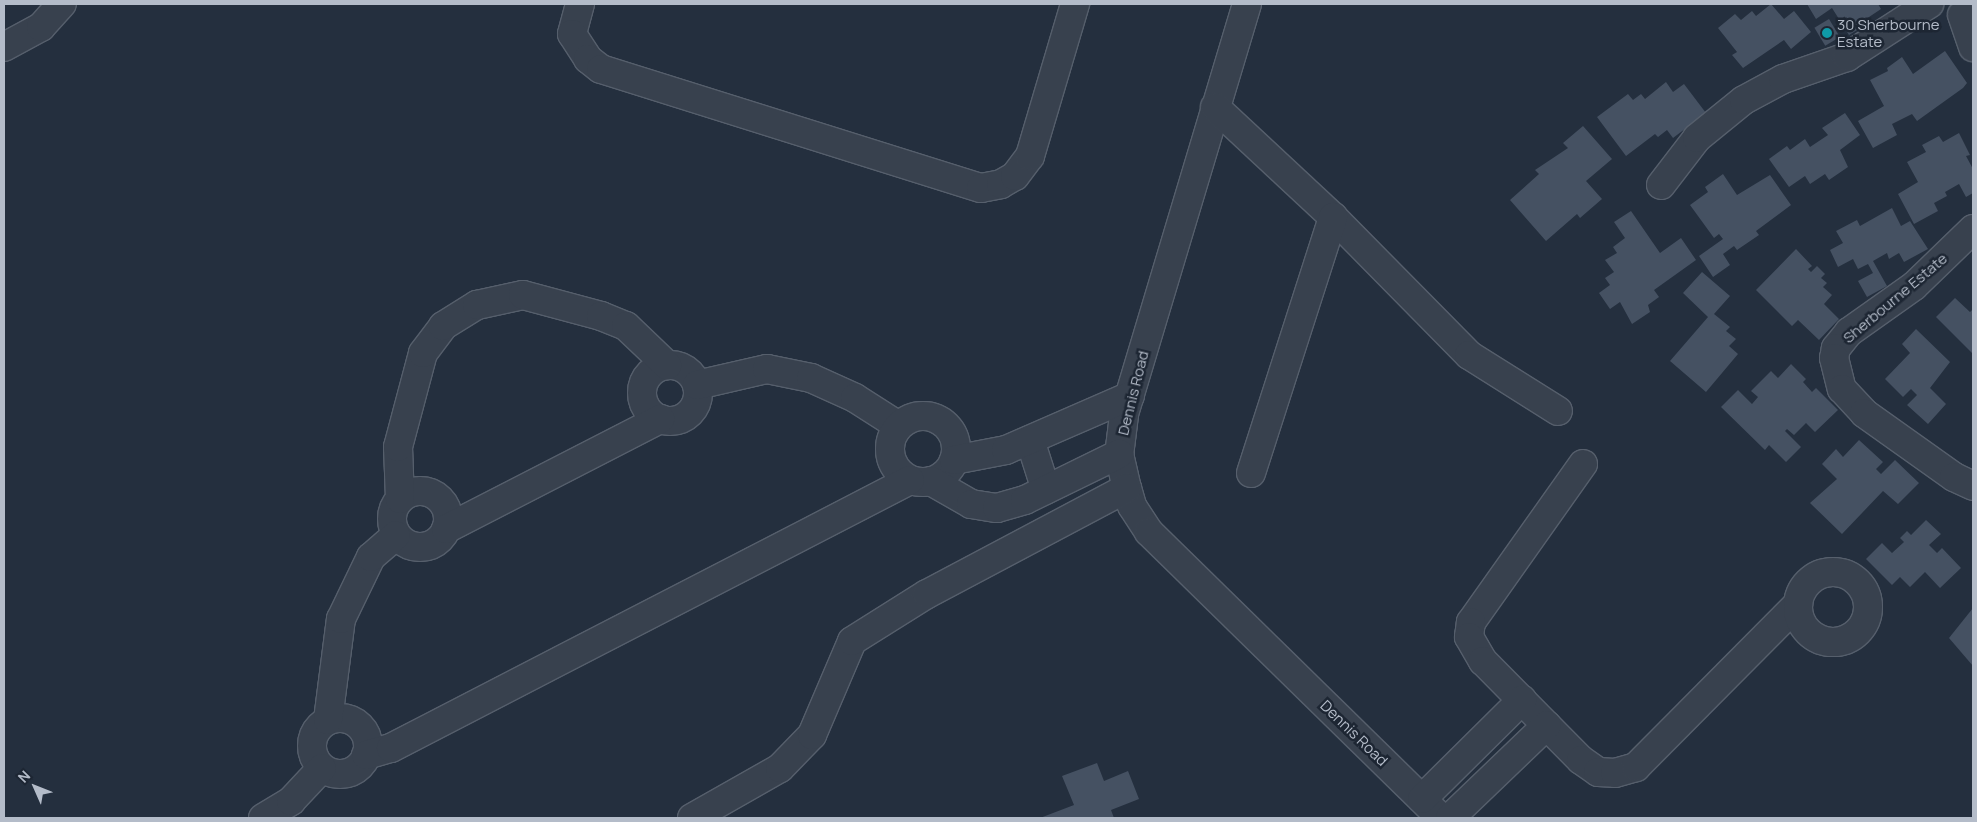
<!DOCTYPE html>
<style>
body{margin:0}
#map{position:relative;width:1977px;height:822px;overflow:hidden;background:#242f3e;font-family:Manrope,sans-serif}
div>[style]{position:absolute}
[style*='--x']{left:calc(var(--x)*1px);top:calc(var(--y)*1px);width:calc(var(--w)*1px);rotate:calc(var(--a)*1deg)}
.building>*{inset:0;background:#455162;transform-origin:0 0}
.roads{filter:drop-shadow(1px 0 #565f6c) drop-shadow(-1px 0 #565f6c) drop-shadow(0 1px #565f6c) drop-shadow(0 -1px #565f6c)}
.street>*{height:28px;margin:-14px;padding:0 14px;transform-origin:14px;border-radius:14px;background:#38414e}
.street>.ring{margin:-14px;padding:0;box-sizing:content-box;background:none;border:28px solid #38414e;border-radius:50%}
.dots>*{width:14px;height:14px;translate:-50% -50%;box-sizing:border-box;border:2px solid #1d2633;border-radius:50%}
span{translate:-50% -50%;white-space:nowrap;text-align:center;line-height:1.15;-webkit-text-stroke:5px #1d2633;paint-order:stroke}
.poi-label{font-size:15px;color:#b4bcc9}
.left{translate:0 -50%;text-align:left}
.street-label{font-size:15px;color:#b4bcc9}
.frame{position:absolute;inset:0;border:5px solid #b4bcc9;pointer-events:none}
.north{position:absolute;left:10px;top:762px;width:50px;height:50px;-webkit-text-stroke:4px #1d2633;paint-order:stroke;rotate:314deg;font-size:14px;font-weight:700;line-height:20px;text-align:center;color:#b4bcc9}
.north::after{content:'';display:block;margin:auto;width:18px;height:22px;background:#b4bcc9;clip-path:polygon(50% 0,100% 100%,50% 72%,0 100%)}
</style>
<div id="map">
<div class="building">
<div style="clip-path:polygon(1771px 4px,1784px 19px,1794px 11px,1811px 32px,1791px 49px,1784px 40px,1743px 68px,1732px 55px,1737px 52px,1718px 28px,1735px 14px,1741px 20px,1752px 11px,1756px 16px)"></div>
<div style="clip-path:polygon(1807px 4px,1878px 4px,1881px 9px,1860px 23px,1862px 27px,1849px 35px,1832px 8px,1816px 19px)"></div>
<div style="left:1829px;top:19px;width:21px;height:17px;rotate:59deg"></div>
<div style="clip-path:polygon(1945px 51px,1967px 83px,1963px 88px,1917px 121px,1912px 114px,1892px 124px,1897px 135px,1873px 148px,1858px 121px,1884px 106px,1870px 80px,1888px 71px,1887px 68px,1902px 57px,1913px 74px)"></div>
<div style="clip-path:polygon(1666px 82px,1673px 92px,1684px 84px,1706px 113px,1673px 138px,1667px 130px,1658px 137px,1655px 134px,1626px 156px,1597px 117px,1628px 94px,1633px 100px,1641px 94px,1645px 99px)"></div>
<div style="clip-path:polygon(1845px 113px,1860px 135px,1840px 150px,1848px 167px,1829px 180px,1825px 174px,1810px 184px,1805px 176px,1789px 187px,1769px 159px,1787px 146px,1790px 150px,1805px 139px,1810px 147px,1828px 135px,1822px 128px)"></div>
<div style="clip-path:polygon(1583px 126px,1612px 159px,1586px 181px,1602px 199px,1580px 218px,1577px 214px,1546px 241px,1510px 200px,1539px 174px,1535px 170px,1568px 148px,1563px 143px)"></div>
<div style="clip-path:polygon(1959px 133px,1970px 155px,1966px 156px,1973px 169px,1973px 193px,1966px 197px,1959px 184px,1945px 192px,1947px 196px,1934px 203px,1938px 211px,1914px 224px,1898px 194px,1918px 182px,1907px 162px,1926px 152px,1922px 145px,1939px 136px,1943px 142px)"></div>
<div style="clip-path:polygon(1723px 174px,1737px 195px,1770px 175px,1791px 205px,1756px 231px,1759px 235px,1737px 250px,1734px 246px,1723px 254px,1730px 265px,1713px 277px,1699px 256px,1723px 239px,1719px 234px,1714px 238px,1690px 205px,1708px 192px,1705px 187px)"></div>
<div style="clip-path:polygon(1892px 208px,1901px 226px,1910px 221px,1928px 249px,1904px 262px,1899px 253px,1889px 259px,1887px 253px,1873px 261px,1887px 286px,1867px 297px,1858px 281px,1873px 273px,1868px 264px,1858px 269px,1853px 259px,1838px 267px,1830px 250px,1843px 243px,1836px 231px,1857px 220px,1860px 226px)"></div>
<div style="clip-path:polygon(1631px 211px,1660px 253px,1681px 238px,1696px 260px,1654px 290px,1659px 297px,1648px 305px,1650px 312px,1632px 324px,1620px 302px,1610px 309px,1599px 293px,1610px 285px,1605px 278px,1614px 272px,1605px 260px,1617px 253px,1613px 247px,1625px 238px,1614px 222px)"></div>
<div style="clip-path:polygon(1796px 249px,1812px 266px,1808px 269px,1811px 272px,1817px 266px,1825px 274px,1821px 278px,1827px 283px,1823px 287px,1832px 295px,1824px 304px,1839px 319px,1819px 340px,1798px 320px,1792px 326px,1756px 290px)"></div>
<div style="clip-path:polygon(1702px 272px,1730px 296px,1714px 314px,1730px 327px,1726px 331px,1736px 339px,1729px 346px,1738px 354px,1706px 392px,1670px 361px,1708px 317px,1683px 293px)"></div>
<div style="clip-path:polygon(1955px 298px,1970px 312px,1973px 309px,1973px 354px,1936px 317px)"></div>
<div style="clip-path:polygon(1916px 329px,1950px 362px,1930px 388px,1946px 404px,1928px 424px,1907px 405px,1917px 395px,1911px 389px,1903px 397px,1885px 379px,1910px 353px,1902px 344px)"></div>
<div style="clip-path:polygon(1791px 364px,1806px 379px,1803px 382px,1812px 392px,1816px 388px,1838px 410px,1815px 432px,1806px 423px,1794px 435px,1787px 429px,1785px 431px,1801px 447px,1786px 462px,1769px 445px,1765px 450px,1721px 407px,1738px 390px,1752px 404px,1758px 397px,1751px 391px,1771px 371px,1778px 378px)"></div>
<div style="clip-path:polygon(1859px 440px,1883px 462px,1876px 469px,1881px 474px,1895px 460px,1919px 483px,1898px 504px,1883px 491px,1842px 534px,1810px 503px,1837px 479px,1822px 464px,1836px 449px,1843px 457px)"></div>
<div style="clip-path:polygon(1926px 520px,1941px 534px,1929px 545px,1937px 553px,1942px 548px,1961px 568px,1940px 588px,1925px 572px,1910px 587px,1900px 577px,1892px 585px,1866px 559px,1882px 543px,1892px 553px,1904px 542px,1900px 538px,1907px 531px,1911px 535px)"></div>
<div style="clip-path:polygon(1973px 608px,1973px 666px,1949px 638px)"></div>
<div style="clip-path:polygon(1097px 763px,1104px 781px,1128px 771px,1139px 799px,1111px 810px,1114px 818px,1040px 818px,1074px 805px,1062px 776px)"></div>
</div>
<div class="roads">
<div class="street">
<div style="--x:580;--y:4;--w:31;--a:105"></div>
<div style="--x:572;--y:34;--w:30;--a:57"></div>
<div style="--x:588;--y:59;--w:16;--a:38"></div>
<div style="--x:601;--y:69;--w:398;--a:17.4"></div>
<div style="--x:981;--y:188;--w:20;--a:-11"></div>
<div style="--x:1001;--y:184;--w:16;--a:-30"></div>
<div style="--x:1015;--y:176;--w:25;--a:-53"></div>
<div style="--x:1030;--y:156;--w:159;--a:-73.5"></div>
<div style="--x:1247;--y:4;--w:429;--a:106.7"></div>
<div style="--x:1124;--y:415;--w:39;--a:97"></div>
<div style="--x:1119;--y:454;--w:35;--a:77"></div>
<div style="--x:1127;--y:488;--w:19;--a:74"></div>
<div style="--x:1132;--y:506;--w:31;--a:57"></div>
<div style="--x:1149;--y:532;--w:409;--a:44.4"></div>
<div style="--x:1962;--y:15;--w:34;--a:71"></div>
<div style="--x:4;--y:47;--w:42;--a:-28.4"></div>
<div style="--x:41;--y:27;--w:31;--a:-48"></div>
<div style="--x:1215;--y:107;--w:161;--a:43"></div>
<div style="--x:1333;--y:217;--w:194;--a:45.4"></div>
<div style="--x:1469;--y:355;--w:105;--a:32.2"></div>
<div style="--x:1661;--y:185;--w:59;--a:-52.5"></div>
<div style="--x:1697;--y:138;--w:60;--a:-39"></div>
<div style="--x:1744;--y:100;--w:44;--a:-28.3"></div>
<div style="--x:1783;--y:79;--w:68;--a:-19"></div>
<div style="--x:1847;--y:57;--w:98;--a:-32.9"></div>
<div style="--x:1973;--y:229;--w:82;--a:136"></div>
<div style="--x:1914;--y:286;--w:80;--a:144.7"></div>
<div style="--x:1849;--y:332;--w:21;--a:129"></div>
<div style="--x:1836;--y:348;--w:10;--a:101"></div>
<div style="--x:1834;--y:358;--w:32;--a:76"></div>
<div style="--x:1842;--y:389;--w:33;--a:47"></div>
<div style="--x:1864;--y:413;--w:110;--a:35.4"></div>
<div style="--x:1954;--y:477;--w:21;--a:25"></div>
<div class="ring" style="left:642px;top:365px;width:28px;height:28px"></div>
<div style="--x:697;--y:385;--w:72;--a:-12.9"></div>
<div style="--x:767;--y:369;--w:45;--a:11.6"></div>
<div style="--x:811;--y:378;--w:48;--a:24.4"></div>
<div style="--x:855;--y:398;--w:52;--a:32.5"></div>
<div class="ring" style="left:890px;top:416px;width:38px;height:38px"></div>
<div style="--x:1030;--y:440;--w:52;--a:72.3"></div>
<div style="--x:954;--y:460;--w:53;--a:-10.9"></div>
<div style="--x:1006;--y:450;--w:135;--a:-23.5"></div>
<div style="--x:1583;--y:464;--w:194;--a:125.3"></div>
<div style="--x:1471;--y:622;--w:15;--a:98"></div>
<div style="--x:1469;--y:637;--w:28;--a:60"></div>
<div style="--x:1483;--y:661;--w:139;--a:45.3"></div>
<div style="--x:1581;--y:760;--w:21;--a:35"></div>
<div style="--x:1598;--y:772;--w:17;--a:3"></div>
<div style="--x:1615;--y:773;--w:22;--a:-16"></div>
<div style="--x:1636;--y:767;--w:230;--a:-45.2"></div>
<div style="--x:1251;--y:473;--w:269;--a:-72.2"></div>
<div style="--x:931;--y:481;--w:46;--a:29.9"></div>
<div style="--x:971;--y:504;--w:26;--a:9"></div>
<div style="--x:997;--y:508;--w:29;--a:-16"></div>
<div style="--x:1025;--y:500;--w:105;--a:-26.1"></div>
<div class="ring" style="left:392px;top:491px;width:28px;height:28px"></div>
<div style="--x:400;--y:499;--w:52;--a:-92.2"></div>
<div style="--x:398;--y:447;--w:97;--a:-75.1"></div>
<div style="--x:423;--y:353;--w:34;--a:-53"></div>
<div style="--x:443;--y:326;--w:40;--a:-32"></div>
<div style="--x:477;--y:305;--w:47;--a:-12.3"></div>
<div style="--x:523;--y:295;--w:81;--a:15.1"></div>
<div style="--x:601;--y:316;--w:27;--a:22"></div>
<div style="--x:626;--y:326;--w:57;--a:43.6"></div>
<div style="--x:446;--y:529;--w:241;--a:-27.2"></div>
<div class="ring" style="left:1798px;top:572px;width:42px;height:42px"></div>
<div class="ring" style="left:312px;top:718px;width:28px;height:28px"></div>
<div style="--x:328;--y:720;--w:102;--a:-82.7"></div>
<div style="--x:341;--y:619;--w:69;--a:-64.2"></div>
<div style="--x:371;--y:557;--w:33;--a:-41"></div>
<div style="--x:366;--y:755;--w:26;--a:-16"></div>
<div style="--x:391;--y:748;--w:584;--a:-27.31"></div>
<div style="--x:1422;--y:799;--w:141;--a:-44.7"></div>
<div style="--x:263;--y:818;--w:33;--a:-31"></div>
<div style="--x:291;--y:801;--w:45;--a:-46.8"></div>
<div style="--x:692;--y:818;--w:101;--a:-29.6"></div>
<div style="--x:780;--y:768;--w:46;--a:-45.9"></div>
<div style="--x:812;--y:735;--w:102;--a:-66.9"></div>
<div style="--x:852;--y:641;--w:89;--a:-32.1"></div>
<div style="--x:927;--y:594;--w:226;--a:-27.9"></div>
<div style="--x:1450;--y:818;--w:134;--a:-43.8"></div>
</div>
</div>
<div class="dots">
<div style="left:1827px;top:33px;background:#0f9aa8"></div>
</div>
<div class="poi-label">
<span class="left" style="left:1837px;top:33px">30 Sherbourne<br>Estate</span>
</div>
<div class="street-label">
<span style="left:1895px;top:298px;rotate:-40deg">Sherbourne Estate</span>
<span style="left:1133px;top:393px;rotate:-76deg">Dennis Road</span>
<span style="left:1354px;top:733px;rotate:44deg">Dennis Road</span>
</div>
<div class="frame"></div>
<div class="north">N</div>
</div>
